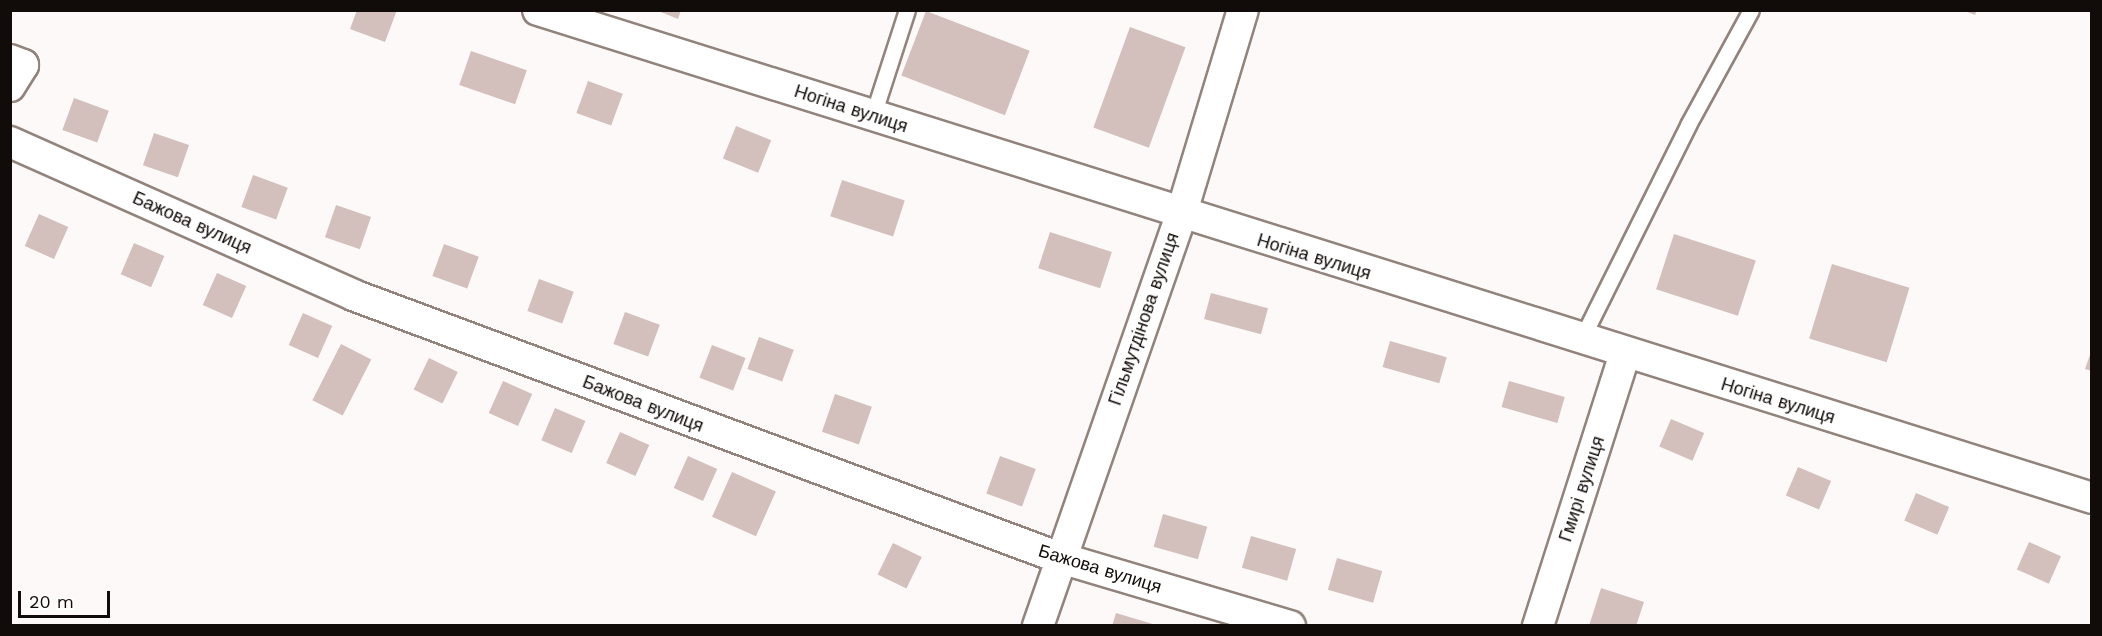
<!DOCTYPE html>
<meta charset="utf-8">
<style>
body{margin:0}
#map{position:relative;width:2102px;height:636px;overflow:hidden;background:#fdf9f8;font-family:"Work Sans",sans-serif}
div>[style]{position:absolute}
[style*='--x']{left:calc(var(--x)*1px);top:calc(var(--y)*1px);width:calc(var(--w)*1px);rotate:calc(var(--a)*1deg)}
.building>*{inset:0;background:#d3c0bd;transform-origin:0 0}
.roads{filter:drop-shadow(2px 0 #92837c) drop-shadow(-2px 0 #92837c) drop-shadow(0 2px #92837c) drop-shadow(0 -2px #92837c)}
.service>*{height:15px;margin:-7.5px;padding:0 7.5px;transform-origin:7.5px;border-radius:7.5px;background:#fff}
.minor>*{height:30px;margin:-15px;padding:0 15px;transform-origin:15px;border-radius:15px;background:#fff}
span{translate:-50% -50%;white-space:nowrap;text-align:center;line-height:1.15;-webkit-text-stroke:4.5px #fff;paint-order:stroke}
.street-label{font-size:18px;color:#110b09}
.frame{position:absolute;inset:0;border:12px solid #110b09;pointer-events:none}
.scale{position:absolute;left:18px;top:591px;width:92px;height:27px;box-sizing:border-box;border:3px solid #110b09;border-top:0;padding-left:8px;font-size:18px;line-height:21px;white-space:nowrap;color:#110b09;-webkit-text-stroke:4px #fff;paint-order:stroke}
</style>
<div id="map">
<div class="building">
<div style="clip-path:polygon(357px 10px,397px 10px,385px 42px,350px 29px)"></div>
<div style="clip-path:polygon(656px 10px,681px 10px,678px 19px)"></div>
<div style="clip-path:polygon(1962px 10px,1977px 10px,1975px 15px)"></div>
<div style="left:926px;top:11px;width:111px;height:69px;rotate:21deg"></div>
<div style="left:1130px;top:27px;width:59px;height:107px;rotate:20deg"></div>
<div style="left:471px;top:51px;width:59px;height:36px;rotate:19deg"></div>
<div style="left:588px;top:81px;width:37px;height:34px;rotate:20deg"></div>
<div style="left:74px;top:98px;width:37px;height:34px;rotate:20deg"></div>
<div style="left:736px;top:126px;width:38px;height:35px;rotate:22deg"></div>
<div style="left:154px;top:133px;width:37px;height:34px;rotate:19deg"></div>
<div style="left:253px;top:175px;width:37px;height:34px;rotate:20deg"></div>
<div style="left:842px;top:180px;width:66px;height:38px;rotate:18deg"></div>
<div style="left:336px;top:205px;width:37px;height:34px;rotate:19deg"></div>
<div style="left:39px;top:214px;width:32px;height:35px;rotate:24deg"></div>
<div style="left:1050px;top:232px;width:65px;height:38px;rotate:18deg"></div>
<div style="left:1674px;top:234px;width:86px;height:58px;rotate:18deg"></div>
<div style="left:134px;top:243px;width:33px;height:34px;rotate:23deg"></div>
<div style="left:444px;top:244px;width:37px;height:34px;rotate:20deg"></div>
<div style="left:1832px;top:264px;width:81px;height:78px;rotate:17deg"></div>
<div style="left:217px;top:273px;width:32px;height:35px;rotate:24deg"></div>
<div style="left:539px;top:279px;width:37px;height:34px;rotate:20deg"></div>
<div style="left:1211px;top:293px;width:59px;height:27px;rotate:15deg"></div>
<div style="left:625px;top:312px;width:37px;height:34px;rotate:20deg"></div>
<div style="left:303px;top:313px;width:32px;height:35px;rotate:24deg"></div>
<div style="left:759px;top:337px;width:37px;height:34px;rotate:20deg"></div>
<div style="left:1390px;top:341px;width:59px;height:27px;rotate:16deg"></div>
<div style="left:341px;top:344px;width:34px;height:63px;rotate:27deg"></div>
<div style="left:712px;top:345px;width:36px;height:35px;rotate:21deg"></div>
<div style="clip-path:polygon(2091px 352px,2092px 352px,2092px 371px,2085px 369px)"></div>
<div style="left:429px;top:358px;width:32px;height:35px;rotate:26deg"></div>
<div style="left:503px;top:381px;width:32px;height:35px;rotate:24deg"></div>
<div style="left:1509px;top:381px;width:58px;height:27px;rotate:16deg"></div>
<div style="left:835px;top:394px;width:39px;height:40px;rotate:19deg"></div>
<div style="left:555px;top:408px;width:33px;height:35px;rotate:23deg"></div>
<div style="left:1671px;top:419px;width:36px;height:30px;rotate:23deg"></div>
<div style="left:620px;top:432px;width:32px;height:34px;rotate:24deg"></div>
<div style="left:688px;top:456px;width:32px;height:35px;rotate:24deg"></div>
<div style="left:1000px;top:456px;width:38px;height:40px;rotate:20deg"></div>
<div style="left:1798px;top:467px;width:36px;height:31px;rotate:23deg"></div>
<div style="left:732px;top:472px;width:48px;height:49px;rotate:24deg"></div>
<div style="left:1916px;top:493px;width:36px;height:30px;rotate:23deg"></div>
<div style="left:1163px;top:514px;width:46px;height:34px;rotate:16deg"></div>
<div style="left:1251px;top:536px;width:47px;height:33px;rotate:16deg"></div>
<div style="left:2029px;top:542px;width:35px;height:30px;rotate:24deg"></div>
<div style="left:893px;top:543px;width:32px;height:35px;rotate:26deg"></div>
<div style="left:1337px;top:558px;width:47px;height:33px;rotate:16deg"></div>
<div style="clip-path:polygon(1601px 588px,1644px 602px,1636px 626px,1589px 626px)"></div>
<div style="clip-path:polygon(1116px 613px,1156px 625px,1156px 626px,1112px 626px)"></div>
</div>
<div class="roads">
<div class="service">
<div style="--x:873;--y:115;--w:110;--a:-72.1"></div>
<div style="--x:1581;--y:340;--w:240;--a:-63.5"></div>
<div style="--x:1688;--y:125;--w:131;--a:-61.3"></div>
</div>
<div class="minor">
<div style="--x:538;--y:10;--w:1629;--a:17.43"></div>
<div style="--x:10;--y:60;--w:14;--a:21"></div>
<div style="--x:23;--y:65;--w:25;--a:122"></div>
<div style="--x:10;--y:142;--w:376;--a:24"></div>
<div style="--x:353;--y:295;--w:754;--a:20.4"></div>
<div style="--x:1060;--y:558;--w:240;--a:16.5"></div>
<div style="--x:1038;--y:626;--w:435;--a:-70.8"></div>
<div style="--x:1181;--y:215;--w:214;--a:-73.2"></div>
<div style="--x:1538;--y:626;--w:287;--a:-72.3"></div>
</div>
</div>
<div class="street-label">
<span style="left:851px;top:109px;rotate:18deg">Ногіна вулиця</span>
<span style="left:192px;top:223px;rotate:24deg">Бажова вулиця</span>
<span style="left:1314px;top:257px;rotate:17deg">Ногіна вулиця</span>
<span style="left:1144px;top:319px;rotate:-71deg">Гільмутдінова вулиця</span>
<span style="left:1778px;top:401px;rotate:17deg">Ногіна вулиця</span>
<span style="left:643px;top:404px;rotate:21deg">Бажова вулиця</span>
<span style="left:1582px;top:489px;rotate:-72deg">Гмирі вулиця</span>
<span style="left:1100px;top:569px;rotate:17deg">Бажова вулиця</span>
</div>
<div class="frame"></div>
<div class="scale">20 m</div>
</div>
